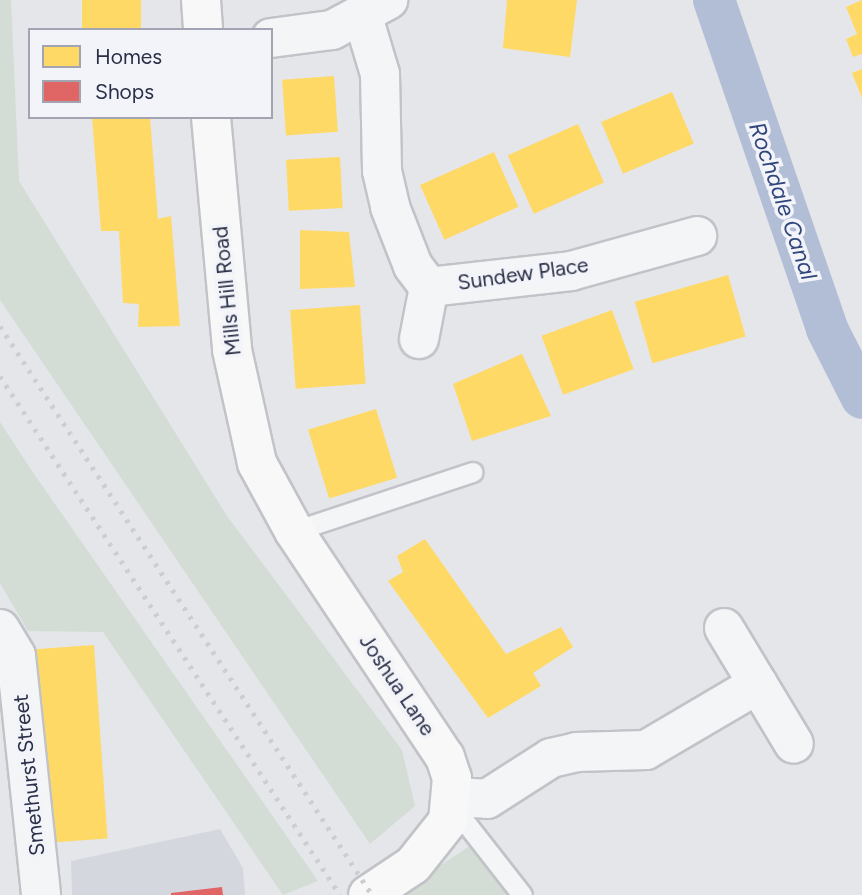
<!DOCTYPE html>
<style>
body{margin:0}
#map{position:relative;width:862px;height:895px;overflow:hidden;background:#e5e6ea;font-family:Figtree,sans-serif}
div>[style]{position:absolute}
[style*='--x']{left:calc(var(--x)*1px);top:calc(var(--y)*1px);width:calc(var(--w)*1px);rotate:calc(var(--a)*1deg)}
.built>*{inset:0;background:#d5d7df}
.green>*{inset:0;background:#d3ddd5}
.homes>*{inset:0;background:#ffd966;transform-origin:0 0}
.shops>*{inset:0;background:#e06666}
.canal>*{height:42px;margin:-21px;padding:0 21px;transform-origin:21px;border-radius:21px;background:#b2bdd6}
.roads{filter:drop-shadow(2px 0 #c2c3c8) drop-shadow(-2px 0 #c2c3c8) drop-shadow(0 2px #c2c3c8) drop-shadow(0 -2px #c2c3c8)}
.lane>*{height:19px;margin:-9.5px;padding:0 9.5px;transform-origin:9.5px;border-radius:9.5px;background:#f4f5f7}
.street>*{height:38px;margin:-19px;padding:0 19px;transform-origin:19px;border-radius:19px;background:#f4f5f7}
.secondary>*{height:38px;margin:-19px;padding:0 19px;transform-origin:19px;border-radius:19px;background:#f8f8f8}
.rail>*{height:5px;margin-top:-2.5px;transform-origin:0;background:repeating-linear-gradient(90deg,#cdced2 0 3.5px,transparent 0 10.5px)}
span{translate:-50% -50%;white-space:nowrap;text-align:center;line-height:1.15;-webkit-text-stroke:7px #f3f4f9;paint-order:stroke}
.street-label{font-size:21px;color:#292f46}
.water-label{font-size:23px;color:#30467d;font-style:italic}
.legend{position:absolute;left:28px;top:28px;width:245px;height:91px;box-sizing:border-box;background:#f3f4f9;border:2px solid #a2a5b1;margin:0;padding:9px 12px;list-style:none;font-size:21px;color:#292f46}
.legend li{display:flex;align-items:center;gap:14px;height:35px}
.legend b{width:35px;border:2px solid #a2a5b1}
</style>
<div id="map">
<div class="built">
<div style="clip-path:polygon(220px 829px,243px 868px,245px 895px,72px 895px,71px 861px)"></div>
</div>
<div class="green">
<div style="clip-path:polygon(0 0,11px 0,19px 181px,227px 516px,402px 750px,415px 806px,370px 844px,0 300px)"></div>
<div style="clip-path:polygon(0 422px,32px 471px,318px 881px,283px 895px,103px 632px,28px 631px,0 583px)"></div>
<div style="clip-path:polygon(476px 842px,507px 895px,399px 895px,398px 893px)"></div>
</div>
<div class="homes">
<div style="left:82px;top:0;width:59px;height:30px"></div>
<div style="clip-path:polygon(507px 0,577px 0,570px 57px,503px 48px)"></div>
<div style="clip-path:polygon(862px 0,862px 54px,853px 57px,846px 39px,857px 34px,846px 7px)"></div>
<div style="clip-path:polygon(862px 69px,862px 98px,852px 73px)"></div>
<div style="left:334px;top:76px;width:56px;height:52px;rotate:86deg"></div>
<div style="left:672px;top:92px;width:56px;height:77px;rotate:67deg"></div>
<div style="clip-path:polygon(92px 117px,150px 117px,158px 219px,171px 216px,180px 326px,138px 327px,139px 304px,123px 303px,119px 231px,101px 231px)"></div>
<div style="left:578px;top:124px;width:64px;height:77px;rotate:66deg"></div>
<div style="left:494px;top:152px;width:60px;height:81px;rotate:66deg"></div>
<div style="left:340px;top:157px;width:51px;height:54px;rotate:87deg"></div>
<div style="clip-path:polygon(300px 230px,349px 232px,355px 287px,300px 289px)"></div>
<div style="left:728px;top:275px;width:64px;height:97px;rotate:74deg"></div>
<div style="left:360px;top:305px;width:79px;height:70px;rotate:86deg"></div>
<div style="left:612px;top:310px;width:63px;height:75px;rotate:70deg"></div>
<div style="clip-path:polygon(522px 354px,551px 416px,472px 441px,453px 384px)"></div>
<div style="left:376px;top:409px;width:72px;height:71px;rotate:73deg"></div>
<div style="clip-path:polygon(425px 539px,506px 654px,561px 627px,573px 647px,533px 673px,541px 686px,488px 718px,388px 581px,403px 572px,397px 556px)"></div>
<div style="left:94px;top:645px;width:194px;height:63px;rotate:86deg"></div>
</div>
<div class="shops">
<div style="clip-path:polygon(222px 887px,223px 895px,171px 895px,171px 893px)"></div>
</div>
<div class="canal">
<div style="--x:714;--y:0;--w:348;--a:71"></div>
<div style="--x:827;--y:329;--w:77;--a:63.1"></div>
</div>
<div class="roads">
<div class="lane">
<div style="--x:294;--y:531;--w:188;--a:-18.3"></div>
<div style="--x:451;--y:804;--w:115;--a:52"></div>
</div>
<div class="street">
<div style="--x:363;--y:17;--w:59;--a:73.4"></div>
<div style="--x:380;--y:74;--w:97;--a:88.8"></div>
<div style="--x:382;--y:171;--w:37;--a:77"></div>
<div style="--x:390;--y:207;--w:63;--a:68.7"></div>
<div style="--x:413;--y:266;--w:26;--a:53"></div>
<div style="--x:429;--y:287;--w:143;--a:-6.4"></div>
<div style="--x:571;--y:271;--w:131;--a:-15.5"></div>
<div style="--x:271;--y:38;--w:62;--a:-7.5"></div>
<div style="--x:332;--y:30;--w:64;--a:-28.2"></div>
<div style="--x:419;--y:339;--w:53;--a:-79.1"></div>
<div style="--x:724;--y:628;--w:135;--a:58.9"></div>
<div style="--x:0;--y:629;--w:31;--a:59"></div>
<div style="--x:16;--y:656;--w:240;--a:84"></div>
<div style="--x:453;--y:797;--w:34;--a:3"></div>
<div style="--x:487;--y:799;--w:76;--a:-32.6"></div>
<div style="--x:551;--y:758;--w:26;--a:-13"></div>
<div style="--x:576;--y:752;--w:70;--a:-1.6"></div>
<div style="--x:646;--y:750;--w:130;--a:-30.5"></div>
</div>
<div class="secondary">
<div style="--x:201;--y:0;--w:30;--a:86"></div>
<div style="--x:211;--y:117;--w:234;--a:84.8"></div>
<div style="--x:232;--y:350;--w:116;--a:77.5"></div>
<div style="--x:257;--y:463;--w:77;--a:61.4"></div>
<div style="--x:294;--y:531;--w:272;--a:56.3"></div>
<div style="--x:445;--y:757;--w:22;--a:72"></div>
<div style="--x:452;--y:778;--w:43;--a:95.3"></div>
<div style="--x:448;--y:821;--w:56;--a:128.5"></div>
<div style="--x:413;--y:865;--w:54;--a:146.3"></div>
</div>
</div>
<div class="rail">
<div style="--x:0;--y:326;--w:680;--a:56.82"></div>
<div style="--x:0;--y:376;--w:620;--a:56.77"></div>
</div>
<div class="street-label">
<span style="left:523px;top:274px;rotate:-8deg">Sundew Place</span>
<span style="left:227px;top:291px;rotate:-96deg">Mills Hill Road</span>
<span style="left:397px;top:685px;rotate:56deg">Joshua Lane</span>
<span style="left:29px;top:775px;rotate:-96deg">Smethurst Street</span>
</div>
<div class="water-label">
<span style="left:783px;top:201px;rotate:71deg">Rochdale Canal</span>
</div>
<ul class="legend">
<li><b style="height:19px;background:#ffd966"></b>Homes</li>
<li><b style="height:19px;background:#e06666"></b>Shops</li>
</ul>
</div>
